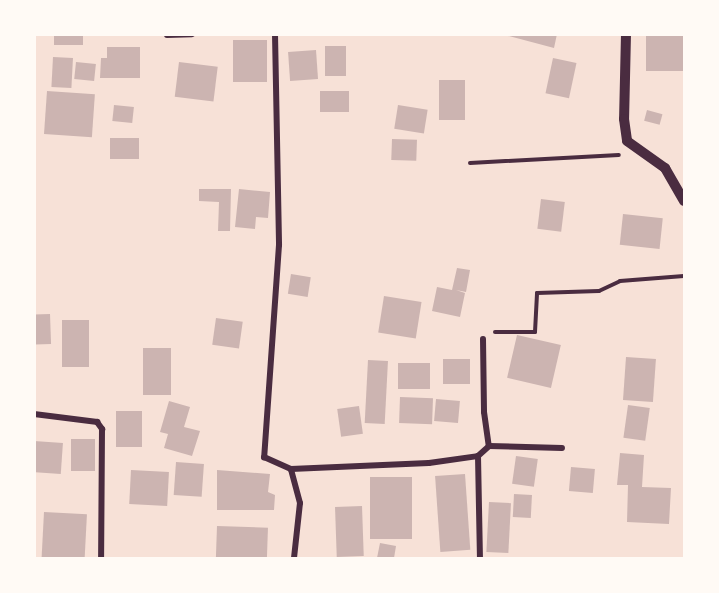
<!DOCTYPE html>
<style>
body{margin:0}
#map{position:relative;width:719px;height:593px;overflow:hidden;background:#f7e1d7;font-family:Signika,sans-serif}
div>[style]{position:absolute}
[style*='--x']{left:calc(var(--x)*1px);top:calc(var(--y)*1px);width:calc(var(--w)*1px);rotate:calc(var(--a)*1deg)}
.building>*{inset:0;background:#ccb4b1;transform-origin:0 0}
.path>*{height:4px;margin:-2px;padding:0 2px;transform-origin:2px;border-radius:2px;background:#4a2c40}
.minor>*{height:6px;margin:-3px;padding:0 3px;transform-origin:3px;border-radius:3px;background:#4a2c40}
.tertiary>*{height:10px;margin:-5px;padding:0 5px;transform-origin:5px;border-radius:5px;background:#4a2c40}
span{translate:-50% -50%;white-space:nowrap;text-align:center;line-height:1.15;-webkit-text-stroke:4.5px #fffaf5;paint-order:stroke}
.frame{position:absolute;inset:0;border:36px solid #fffaf5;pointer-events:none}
</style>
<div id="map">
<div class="building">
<div style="left:54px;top:34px;width:29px;height:11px"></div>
<div style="clip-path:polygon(501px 34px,557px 34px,554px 48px)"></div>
<div style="left:646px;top:34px;width:38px;height:37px"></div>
<div style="left:233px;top:40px;width:34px;height:42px"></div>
<div style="left:325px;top:46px;width:21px;height:30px"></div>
<div style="clip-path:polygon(107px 47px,140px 47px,140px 78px,100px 78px,101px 58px,107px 58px)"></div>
<div style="left:316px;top:50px;width:29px;height:28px;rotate:86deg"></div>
<div style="left:53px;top:57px;width:20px;height:30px;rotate:3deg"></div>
<div style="left:553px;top:58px;width:24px;height:36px;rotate:12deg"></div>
<div style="left:76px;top:62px;width:20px;height:17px;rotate:6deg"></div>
<div style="left:179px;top:62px;width:39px;height:35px;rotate:7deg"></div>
<div style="left:439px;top:80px;width:26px;height:40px"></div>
<div style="left:47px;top:91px;width:48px;height:43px;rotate:4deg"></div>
<div style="left:320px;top:91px;width:29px;height:21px"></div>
<div style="left:114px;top:105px;width:20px;height:16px;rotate:6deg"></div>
<div style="left:398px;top:105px;width:30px;height:24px;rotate:9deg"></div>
<div style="left:647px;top:110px;width:16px;height:11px;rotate:15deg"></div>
<div style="left:110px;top:138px;width:29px;height:21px"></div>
<div style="left:392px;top:139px;width:25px;height:21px;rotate:2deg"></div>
<div style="clip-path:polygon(199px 189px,231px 189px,230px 231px,218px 231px,219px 202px,199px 201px)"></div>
<div style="clip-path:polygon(239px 189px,270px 192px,268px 218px,256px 217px,255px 229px,235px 227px)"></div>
<div style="left:541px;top:199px;width:24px;height:30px;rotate:7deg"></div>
<div style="left:623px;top:214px;width:40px;height:31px;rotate:6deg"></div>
<div style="clip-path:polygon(457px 268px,470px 270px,466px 292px,456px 290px,465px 293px,460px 317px,432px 311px,437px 287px,452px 290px)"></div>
<div style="left:291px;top:274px;width:20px;height:20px;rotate:9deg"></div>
<div style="left:384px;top:296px;width:38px;height:37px;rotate:9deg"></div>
<div style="left:50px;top:314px;width:30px;height:16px;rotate:88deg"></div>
<div style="left:216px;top:318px;width:27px;height:27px;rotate:8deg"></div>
<div style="left:62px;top:320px;width:27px;height:47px"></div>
<div style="left:517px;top:335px;width:45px;height:44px;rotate:13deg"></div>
<div style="left:143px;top:348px;width:28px;height:47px"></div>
<div style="left:626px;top:357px;width:30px;height:43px;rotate:4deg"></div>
<div style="left:443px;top:359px;width:27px;height:25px"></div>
<div style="left:368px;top:360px;width:20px;height:63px;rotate:3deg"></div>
<div style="left:398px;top:363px;width:32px;height:26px"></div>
<div style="left:400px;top:397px;width:33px;height:26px;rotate:2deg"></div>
<div style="left:436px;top:399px;width:24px;height:22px;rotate:5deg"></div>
<div style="clip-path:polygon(169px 401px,190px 407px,184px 427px,200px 431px,192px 456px,164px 448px,168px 434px,160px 432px)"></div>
<div style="left:628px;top:405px;width:22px;height:33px;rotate:8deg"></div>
<div style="left:359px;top:406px;width:28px;height:22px;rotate:82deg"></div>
<div style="left:116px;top:411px;width:26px;height:36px"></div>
<div style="left:71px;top:439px;width:24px;height:32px"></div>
<div style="left:34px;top:441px;width:29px;height:31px;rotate:4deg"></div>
<div style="clip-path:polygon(620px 453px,644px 455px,642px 487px,671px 488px,669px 524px,627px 522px,628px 485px,617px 485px)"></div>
<div style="left:516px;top:456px;width:22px;height:28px;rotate:8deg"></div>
<div style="left:176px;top:462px;width:28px;height:33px;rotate:4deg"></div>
<div style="left:571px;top:467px;width:24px;height:24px;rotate:5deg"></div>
<div style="left:131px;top:470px;width:38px;height:34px;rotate:3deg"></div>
<div style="clip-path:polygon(217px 470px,270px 474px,268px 492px,275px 495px,274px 510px,217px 510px)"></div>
<div style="left:465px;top:474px;width:76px;height:30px;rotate:86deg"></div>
<div style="left:370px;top:477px;width:42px;height:62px"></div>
<div style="left:514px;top:494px;width:18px;height:23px;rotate:3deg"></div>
<div style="left:489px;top:502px;width:22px;height:50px;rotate:3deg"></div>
<div style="left:362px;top:506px;width:50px;height:27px;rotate:88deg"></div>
<div style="left:44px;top:512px;width:43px;height:46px;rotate:3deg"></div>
<div style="left:217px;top:526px;width:51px;height:32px;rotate:2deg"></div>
<div style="clip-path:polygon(380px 543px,396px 546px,394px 558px,377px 558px)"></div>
</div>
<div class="path">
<div style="--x:470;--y:163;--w:149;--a:-3.1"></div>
<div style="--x:495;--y:332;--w:40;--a:0"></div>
<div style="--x:535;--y:332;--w:39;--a:-87"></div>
<div style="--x:537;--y:293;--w:62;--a:-1.8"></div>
<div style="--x:599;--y:291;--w:23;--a:-25"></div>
<div style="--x:620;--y:281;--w:64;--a:-4.5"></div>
</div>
<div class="minor">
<div style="--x:275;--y:34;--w:211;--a:88.9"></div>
<div style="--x:279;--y:245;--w:213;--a:94"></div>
<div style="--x:264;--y:457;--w:30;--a:24"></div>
<div style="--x:167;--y:35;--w:25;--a:-2"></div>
<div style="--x:483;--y:339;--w:73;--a:89.2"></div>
<div style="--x:484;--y:412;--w:34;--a:82"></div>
<div style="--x:34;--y:414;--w:64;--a:7.2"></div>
<div style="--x:97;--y:422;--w:9;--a:54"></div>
<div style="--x:102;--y:429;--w:129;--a:90.4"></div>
<div style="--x:478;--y:456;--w:15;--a:-42"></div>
<div style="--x:489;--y:446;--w:73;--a:1.6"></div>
<div style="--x:294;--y:558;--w:55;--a:-83.8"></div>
<div style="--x:300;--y:503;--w:35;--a:-105"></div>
<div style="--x:291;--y:469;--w:138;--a:-2.5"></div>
<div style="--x:429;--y:463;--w:49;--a:-8.1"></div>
<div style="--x:478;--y:456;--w:102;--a:88.9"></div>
</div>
<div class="tertiary">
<div style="--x:626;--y:34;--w:85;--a:91.3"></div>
<div style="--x:624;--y:119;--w:22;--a:82"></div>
<div style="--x:627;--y:141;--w:47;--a:35.4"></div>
<div style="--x:665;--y:168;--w:38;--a:60"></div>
</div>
<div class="frame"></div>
</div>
